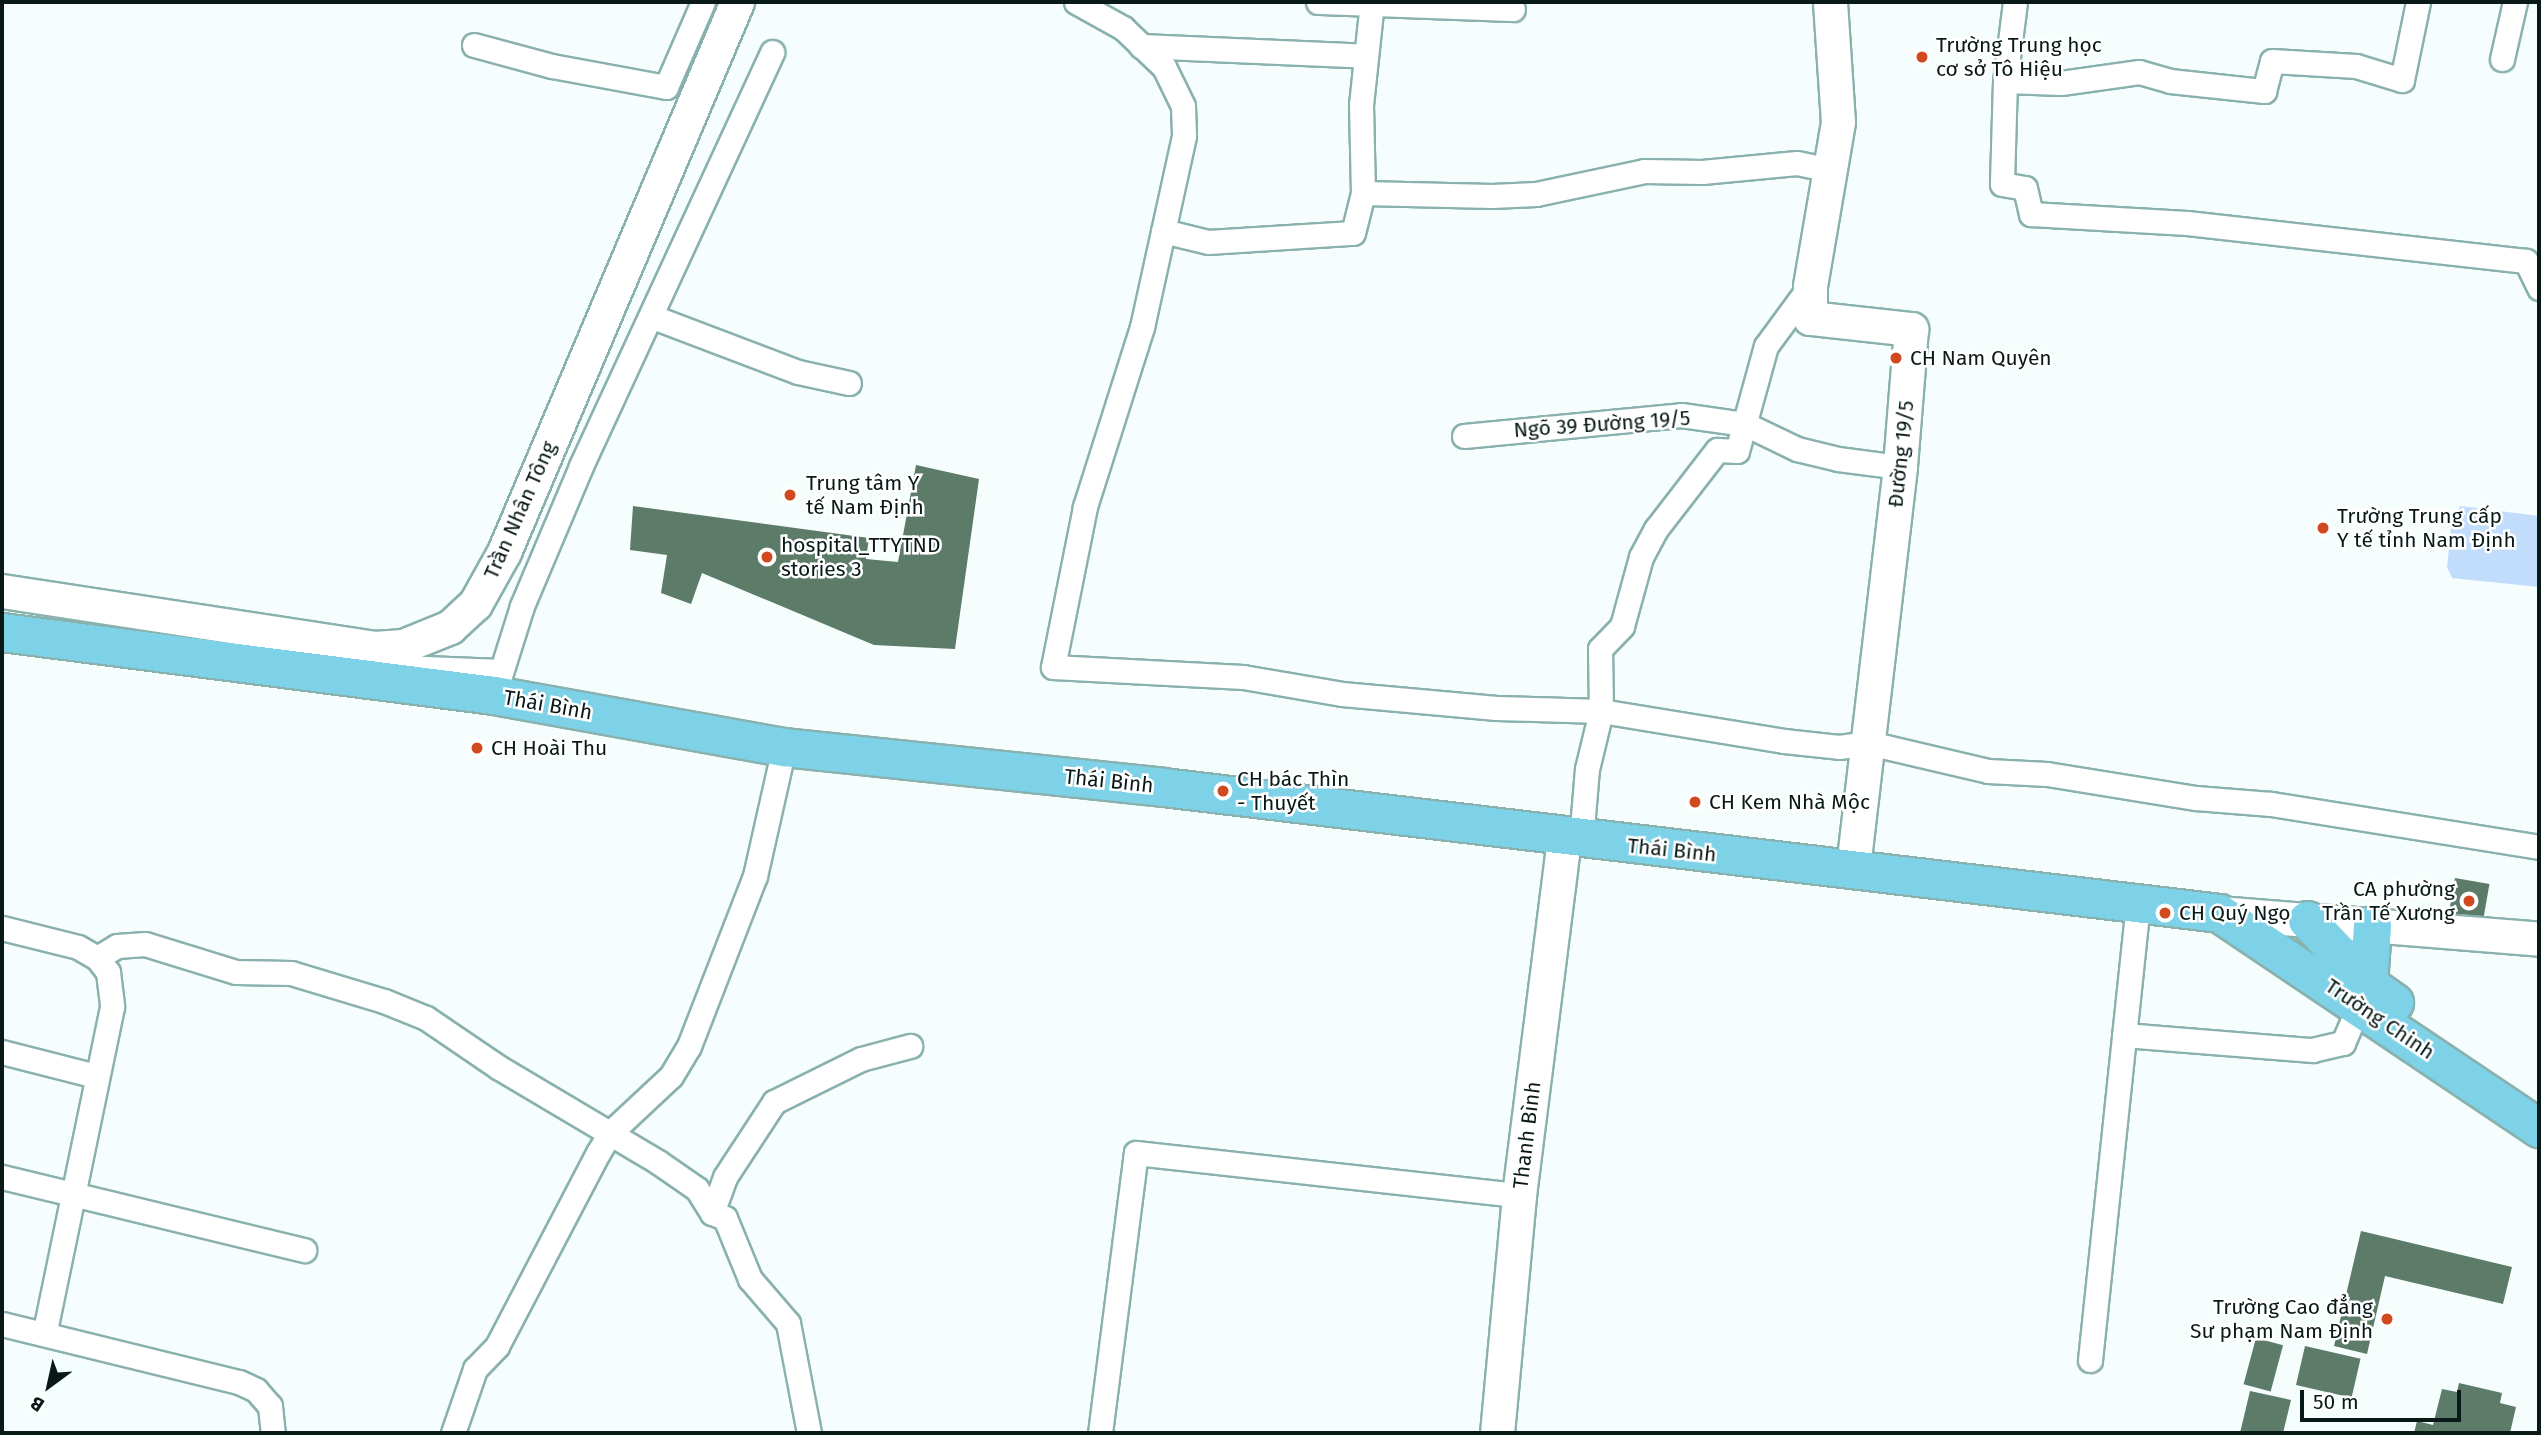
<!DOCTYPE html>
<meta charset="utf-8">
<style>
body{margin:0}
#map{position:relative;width:2541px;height:1435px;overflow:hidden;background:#f5fdfd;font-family:"Fira Sans",sans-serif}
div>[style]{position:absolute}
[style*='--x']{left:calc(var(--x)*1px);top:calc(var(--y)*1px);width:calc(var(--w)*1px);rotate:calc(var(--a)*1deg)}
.water>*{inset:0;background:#c2ddfc}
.building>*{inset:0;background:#5d7b69;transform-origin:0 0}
.roads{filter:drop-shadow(2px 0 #89b1ae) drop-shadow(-2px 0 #89b1ae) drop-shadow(0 2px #89b1ae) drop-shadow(0 -2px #89b1ae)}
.street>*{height:23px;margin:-11.5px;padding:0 11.5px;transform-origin:11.5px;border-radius:11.5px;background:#fff}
.secondary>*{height:33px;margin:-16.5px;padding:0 16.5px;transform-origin:16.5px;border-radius:16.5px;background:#fff}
.primary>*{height:37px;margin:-18.5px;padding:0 18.5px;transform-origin:18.5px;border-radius:18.5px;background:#7ed2e8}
.dots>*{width:19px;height:19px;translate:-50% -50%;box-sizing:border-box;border:4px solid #fff;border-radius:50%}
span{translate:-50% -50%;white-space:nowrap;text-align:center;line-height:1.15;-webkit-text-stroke:5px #fff;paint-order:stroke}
.poi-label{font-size:21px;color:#091918}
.left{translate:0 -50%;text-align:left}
.right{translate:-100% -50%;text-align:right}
.street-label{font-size:21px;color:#091918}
.frame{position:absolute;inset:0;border:4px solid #091918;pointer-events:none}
.north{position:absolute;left:14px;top:1351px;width:70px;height:70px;-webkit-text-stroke:5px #fff;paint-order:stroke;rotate:213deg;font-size:19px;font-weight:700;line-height:28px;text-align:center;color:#091918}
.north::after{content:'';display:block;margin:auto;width:24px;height:32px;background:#091918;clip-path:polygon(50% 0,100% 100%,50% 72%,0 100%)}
.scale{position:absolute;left:2300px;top:1390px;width:161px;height:32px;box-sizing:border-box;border:4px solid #091918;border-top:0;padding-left:9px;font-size:21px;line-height:24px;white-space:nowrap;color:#091918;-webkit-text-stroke:5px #fff;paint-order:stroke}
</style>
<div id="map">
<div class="water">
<div style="clip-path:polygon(2460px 506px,2539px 516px,2539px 587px,2452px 578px,2447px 567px,2451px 528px)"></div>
</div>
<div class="building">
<div style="clip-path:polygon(916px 465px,979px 479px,955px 649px,874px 645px,702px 573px,691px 604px,661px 593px,667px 555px,630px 550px,633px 506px,869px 538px,866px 559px,898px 562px)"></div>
<div style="left:2455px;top:878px;width:35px;height:40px;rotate:10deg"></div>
<div style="clip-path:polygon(2361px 1231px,2512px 1267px,2503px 1304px,2385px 1276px,2367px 1354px,2334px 1346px)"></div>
<div style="left:2256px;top:1338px;width:28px;height:48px;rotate:15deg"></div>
<div style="left:2305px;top:1346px;width:57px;height:40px;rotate:13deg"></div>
<div style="clip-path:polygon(2459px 1383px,2502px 1393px,2500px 1403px,2516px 1407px,2510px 1433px,2414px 1433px,2417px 1421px,2433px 1425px,2442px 1389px,2457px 1392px)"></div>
<div style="clip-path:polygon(2250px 1391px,2291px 1400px,2283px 1433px,2240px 1433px)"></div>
</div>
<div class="roads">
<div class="street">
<div style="--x:1076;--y:2;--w:54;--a:29"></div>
<div style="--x:1123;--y:28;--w:57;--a:43.6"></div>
<div style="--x:1164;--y:67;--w:43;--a:64"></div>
<div style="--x:1183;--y:106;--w:30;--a:88"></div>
<div style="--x:1184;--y:136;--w:196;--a:102.4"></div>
<div style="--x:1142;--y:327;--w:189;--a:107.6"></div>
<div style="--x:1085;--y:507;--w:163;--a:101.3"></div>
<div style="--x:1053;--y:667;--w:190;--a:3"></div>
<div style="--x:1243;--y:677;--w:100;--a:9.7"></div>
<div style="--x:1342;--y:694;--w:155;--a:5.2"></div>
<div style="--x:1496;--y:708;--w:105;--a:1.6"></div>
<div style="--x:1601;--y:711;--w:185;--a:9.3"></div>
<div style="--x:1784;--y:741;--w:55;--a:6.2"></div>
<div style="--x:1839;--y:747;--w:30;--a:-8"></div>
<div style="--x:1869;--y:743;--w:122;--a:13.2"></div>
<div style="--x:1988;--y:771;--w:59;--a:2.9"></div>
<div style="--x:2047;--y:774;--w:151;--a:9.2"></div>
<div style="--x:2196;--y:798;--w:75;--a:4.6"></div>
<div style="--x:2271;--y:804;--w:271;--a:9.1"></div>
<div style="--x:1318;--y:2;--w:195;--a:2.1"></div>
<div style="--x:2015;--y:2;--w:80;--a:97.2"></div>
<div style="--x:2005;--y:81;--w:103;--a:91.7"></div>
<div style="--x:2002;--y:184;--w:23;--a:10"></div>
<div style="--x:2025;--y:188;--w:27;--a:77"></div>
<div style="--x:2031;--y:214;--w:156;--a:3.3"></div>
<div style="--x:2187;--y:223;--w:341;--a:6.4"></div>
<div style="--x:2526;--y:261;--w:30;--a:64"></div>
<div style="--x:474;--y:45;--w:81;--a:15.1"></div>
<div style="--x:552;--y:66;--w:116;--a:10.4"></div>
<div style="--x:666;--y:87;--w:93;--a:-66.5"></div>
<div style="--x:1141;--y:46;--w:225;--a:2.5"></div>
<div style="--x:2502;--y:59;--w:58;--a:-77.2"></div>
<div style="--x:2005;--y:81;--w:56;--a:2"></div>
<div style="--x:2061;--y:83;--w:79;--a:-8"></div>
<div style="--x:2139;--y:72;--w:32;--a:16"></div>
<div style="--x:2170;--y:81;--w:95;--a:6.1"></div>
<div style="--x:2264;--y:91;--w:31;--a:-75"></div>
<div style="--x:2272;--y:61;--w:84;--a:3.4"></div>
<div style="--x:2356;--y:66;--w:48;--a:16.9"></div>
<div style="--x:2402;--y:80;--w:80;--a:-78.4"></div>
<div style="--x:1363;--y:193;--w:129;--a:1.3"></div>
<div style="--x:1492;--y:196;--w:44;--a:-2.6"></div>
<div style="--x:1536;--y:194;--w:110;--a:-12"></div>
<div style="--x:1644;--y:171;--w:58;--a:1"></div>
<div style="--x:1702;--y:172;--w:95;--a:-5.4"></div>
<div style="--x:1797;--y:163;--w:33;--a:12"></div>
<div style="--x:1163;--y:231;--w:46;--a:13.7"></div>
<div style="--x:1208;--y:242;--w:145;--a:-3.6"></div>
<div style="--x:1353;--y:233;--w:41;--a:-76"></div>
<div style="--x:1363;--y:193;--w:88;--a:-91.3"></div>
<div style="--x:1361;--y:105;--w:104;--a:-83.9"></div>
<div style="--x:653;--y:317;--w:155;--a:20.8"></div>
<div style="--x:798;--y:372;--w:52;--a:12.2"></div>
<div style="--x:1464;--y:436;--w:218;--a:-5.5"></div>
<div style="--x:1681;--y:415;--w:65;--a:8"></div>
<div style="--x:1745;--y:424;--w:58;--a:25.7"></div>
<div style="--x:1797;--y:449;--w:42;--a:13.7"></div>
<div style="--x:1838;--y:459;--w:63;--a:7.4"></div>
<div style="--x:399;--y:667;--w:102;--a:2.2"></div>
<div style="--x:494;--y:695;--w:93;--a:-72.5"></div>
<div style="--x:522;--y:606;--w:152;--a:-67.1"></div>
<div style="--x:581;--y:466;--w:456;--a:-65.2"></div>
<div style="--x:1581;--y:840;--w:71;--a:-85.2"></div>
<div style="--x:1587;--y:769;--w:60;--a:-76.4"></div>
<div style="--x:1601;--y:711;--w:62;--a:-90.9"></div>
<div style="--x:1600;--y:649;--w:32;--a:-46"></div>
<div style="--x:1622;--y:626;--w:72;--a:-74.6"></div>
<div style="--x:1641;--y:557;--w:32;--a:-62"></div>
<div style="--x:1656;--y:529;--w:100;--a:-52.3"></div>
<div style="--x:1717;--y:450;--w:20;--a:3"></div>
<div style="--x:1737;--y:451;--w:109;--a:-74.6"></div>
<div style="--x:1766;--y:346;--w:74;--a:-53.7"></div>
<div style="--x:2;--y:928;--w:78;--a:14"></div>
<div style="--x:78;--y:947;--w:22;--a:30"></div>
<div style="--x:97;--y:958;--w:18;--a:52"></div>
<div style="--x:108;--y:972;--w:35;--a:83"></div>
<div style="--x:112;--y:1007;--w:334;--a:101.7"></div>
<div style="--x:97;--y:958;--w:23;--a:-31"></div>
<div style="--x:117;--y:946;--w:28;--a:-4"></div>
<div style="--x:145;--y:944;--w:95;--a:17.1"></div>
<div style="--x:236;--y:972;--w:55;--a:1"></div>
<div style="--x:291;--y:973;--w:97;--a:16.8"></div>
<div style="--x:384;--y:1001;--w:45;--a:22"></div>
<div style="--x:426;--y:1018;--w:87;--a:34.2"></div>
<div style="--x:498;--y:1067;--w:186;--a:30.7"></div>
<div style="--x:658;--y:1162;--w:47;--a:34.7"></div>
<div style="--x:697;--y:1189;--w:28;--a:58"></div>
<div style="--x:712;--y:1213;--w:14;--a:21"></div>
<div style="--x:725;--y:1218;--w:66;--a:67.7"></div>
<div style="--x:750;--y:1279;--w:58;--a:49.2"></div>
<div style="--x:788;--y:1323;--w:112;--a:79.2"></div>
<div style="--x:2124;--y:1035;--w:189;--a:4.6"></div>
<div style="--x:2312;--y:1050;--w:32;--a:-13"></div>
<div style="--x:2343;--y:1043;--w:51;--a:-66.9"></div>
<div style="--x:2;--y:1052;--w:97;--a:14.3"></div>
<div style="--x:2;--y:1177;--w:311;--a:13.6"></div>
<div style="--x:712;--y:1213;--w:38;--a:-70"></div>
<div style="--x:725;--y:1177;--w:90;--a:-56.8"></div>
<div style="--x:774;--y:1102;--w:97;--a:-26.3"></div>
<div style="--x:861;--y:1059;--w:51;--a:-14.9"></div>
<div style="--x:2;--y:1324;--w:244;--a:13.8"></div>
<div style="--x:239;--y:1382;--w:19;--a:25"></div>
<div style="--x:256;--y:1390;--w:21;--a:49"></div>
<div style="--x:270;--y:1406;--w:27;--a:84"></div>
<div style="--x:2090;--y:1360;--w:461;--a:-84"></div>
<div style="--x:453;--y:1433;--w:68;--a:-71"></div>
<div style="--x:475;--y:1369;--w:32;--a:-46"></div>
<div style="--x:497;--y:1346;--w:218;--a:-62.4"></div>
<div style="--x:598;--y:1153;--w:23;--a:-59"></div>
<div style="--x:610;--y:1133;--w:83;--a:-43.1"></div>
<div style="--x:671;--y:1076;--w:35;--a:-59"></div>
<div style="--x:689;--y:1046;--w:182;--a:-68.8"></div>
<div style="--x:755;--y:876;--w:132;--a:-77.3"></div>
<div style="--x:1100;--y:1433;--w:282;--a:-82.7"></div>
<div style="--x:1136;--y:1153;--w:385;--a:6.3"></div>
</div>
<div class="secondary">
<div style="--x:1830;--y:2;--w:120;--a:86.2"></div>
<div style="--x:1838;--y:122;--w:166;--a:99.7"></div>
<div style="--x:1810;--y:286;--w:32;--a:90"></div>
<div style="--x:1810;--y:318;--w:102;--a:6.2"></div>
<div style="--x:1911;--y:329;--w:138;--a:94.6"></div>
<div style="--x:1900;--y:467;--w:405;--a:96.7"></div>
<div style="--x:2;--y:591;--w:376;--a:8.7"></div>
<div style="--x:374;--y:648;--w:29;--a:-4"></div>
<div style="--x:403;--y:646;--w:51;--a:-22"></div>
<div style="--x:450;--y:627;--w:34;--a:-43"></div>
<div style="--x:475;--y:604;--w:60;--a:-60.9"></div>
<div style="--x:504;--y:552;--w:597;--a:-67.04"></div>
<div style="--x:2219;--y:913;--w:321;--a:4.6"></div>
<div style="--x:1497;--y:1433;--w:239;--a:-84.7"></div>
<div style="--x:1519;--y:1195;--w:361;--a:-82.8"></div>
</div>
<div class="primary">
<div style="--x:2;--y:632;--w:496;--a:7.3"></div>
<div style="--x:494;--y:695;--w:295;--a:10.2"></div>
<div style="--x:784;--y:747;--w:381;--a:6"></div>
<div style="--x:1163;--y:787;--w:1063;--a:6.8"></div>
<div style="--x:2219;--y:913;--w:386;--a:33.9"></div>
<div style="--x:2307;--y:920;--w:88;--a:46.4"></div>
<div style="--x:2368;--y:984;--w:32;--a:35"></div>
<div style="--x:2368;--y:984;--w:59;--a:-86.1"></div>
</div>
</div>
<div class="dots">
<div style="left:1922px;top:57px;background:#d1491f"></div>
<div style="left:1896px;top:358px;background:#d1491f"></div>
<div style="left:790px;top:495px;background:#d1491f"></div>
<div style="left:2323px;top:528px;background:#d1491f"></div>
<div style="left:767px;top:557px;background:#d1491f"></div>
<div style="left:477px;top:748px;background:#d1491f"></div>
<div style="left:1223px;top:791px;background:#d1491f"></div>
<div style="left:1695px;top:802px;background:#d1491f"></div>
<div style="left:2469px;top:901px;background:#d1491f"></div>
<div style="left:2165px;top:913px;background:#d1491f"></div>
<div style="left:2387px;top:1319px;background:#d1491f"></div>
</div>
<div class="poi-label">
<span class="left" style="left:1936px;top:57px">Trường Trung học<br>cơ sở Tô Hiệu</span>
<span class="left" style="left:1910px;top:358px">CH Nam Quyên</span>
<span class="left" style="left:806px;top:495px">Trung tâm Y<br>tế Nam Định</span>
<span class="left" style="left:2337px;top:528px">Trường Trung cấp<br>Y tế tỉnh Nam Định</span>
<span class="left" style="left:781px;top:557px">hospital_TTYTND<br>stories 3</span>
<span class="left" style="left:491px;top:748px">CH Hoài Thu</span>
<span class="left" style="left:1237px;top:791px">CH bác Thìn<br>- Thuyết</span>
<span class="left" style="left:1709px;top:802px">CH Kem Nhà Mộc</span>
<span class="right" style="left:2455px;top:901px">CA phường<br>Trần Tế Xương</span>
<span class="left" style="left:2179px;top:913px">CH Quý Ngọ</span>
<span class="right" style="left:2373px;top:1319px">Trường Cao đẳng<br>Sư phạm Nam Định</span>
</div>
<div class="street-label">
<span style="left:1602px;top:424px;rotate:-4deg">Ngõ 39 Đường 19/5</span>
<span style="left:1901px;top:454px;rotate:-84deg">Đường 19/5</span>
<span style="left:520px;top:510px;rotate:-66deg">Trần Nhân Tông</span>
<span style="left:548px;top:705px;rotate:10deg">Thái Bình</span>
<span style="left:1109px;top:781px;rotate:6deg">Thái Bình</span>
<span style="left:1672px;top:850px;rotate:6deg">Thái Bình</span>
<span style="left:2380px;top:1019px;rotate:34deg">Trường Chinh</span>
<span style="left:1527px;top:1135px;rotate:-83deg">Thanh Bình</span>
</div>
<div class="frame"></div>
<div class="north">B</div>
<div class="scale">50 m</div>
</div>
